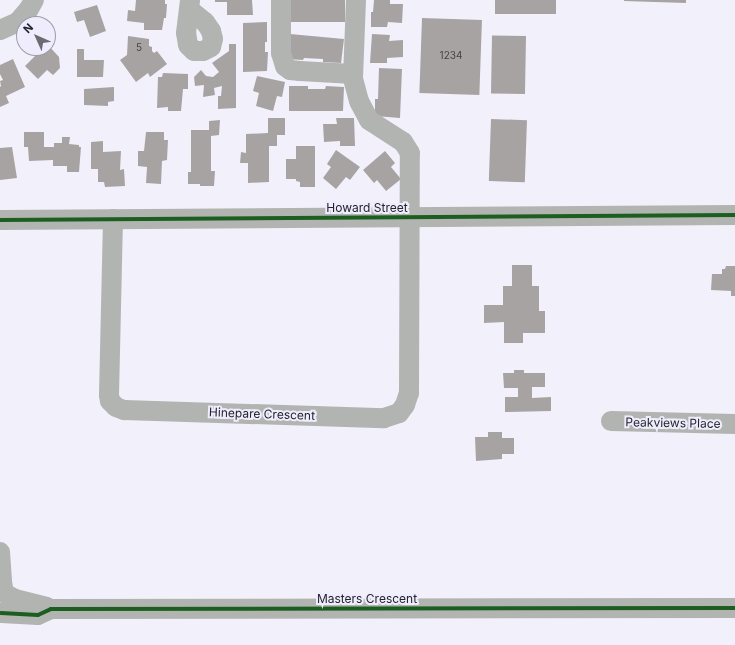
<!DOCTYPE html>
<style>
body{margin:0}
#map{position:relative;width:735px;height:645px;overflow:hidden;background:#f2f0fa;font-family:Inter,sans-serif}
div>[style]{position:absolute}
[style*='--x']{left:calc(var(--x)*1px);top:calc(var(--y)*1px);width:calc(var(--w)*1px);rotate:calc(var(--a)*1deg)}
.building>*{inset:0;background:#a8a3a3;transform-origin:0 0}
.minor>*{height:20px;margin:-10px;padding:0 10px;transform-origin:10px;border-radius:10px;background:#b2b4b1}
.cycleway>*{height:4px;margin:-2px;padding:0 2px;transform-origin:2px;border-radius:2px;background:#1b5e20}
span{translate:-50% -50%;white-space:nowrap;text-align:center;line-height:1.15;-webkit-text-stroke:4px #efedfd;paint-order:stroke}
.number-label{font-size:10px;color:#454348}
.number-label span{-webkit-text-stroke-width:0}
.street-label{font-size:12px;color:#242329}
.north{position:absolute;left:16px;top:16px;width:40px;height:40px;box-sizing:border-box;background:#efedfd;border:1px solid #9e9ca8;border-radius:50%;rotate:315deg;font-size:11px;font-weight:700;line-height:16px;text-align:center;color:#242329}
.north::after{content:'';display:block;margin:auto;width:14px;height:18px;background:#6c6b72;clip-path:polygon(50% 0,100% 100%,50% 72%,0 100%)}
</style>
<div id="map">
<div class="building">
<div style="clip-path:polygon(136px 0,165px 0,165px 4px,167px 4px,166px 18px,164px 18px,162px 30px,144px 30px,144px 23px,127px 21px,128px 10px,135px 11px)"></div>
<div style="clip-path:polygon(215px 0,252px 0,253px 15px,227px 15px,227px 2px,215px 2px)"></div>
<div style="left:290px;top:0;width:55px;height:22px"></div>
<div style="clip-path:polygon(374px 0,390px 0,390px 4px,403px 4px,402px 23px,388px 22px,387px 27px,371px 27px,371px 12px,373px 12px)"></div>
<div style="left:495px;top:0;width:61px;height:14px"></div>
<div style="clip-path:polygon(624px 0,686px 0,686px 3px,624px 1px)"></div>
<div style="clip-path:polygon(97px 5px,106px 31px,90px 37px,84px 20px,77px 22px,74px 12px)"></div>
<div style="left:422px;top:18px;width:60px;height:75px;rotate:2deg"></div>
<div style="clip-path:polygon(267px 22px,267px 42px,265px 42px,265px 52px,268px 52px,267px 71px,243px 72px,243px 23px)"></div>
<div style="clip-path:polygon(290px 34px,344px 39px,341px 63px,323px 62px,323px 59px,304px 58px,303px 60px,287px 59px)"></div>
<div style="clip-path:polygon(372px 34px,390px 35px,389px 41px,403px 40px,403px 57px,387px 58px,387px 63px,370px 63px)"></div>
<div style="clip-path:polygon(128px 36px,149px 39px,149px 46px,152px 47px,152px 51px,154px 53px,157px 51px,167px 64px,150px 77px,148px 73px,136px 82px,120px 60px,127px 55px)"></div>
<div style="left:526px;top:36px;width:58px;height:34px;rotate:91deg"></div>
<div style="clip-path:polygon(229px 44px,236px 44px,236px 108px,218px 109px,218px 96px,221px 96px,222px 86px,214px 88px,215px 95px,203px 97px,204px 85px,195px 86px,194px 77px,201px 70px,206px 76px,213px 77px,219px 72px,212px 63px,229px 51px)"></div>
<div style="clip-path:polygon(48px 45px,59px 57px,60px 68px,53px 75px,47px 70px,38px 79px,25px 66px,38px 53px,40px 55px,48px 48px)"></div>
<div style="clip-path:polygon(77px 49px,84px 49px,84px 60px,104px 60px,103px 77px,77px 77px)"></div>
<div style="clip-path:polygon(13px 59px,25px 87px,6px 96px,9px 103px,0 107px,0 87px,1px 86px,0 81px,3px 80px,0 74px,0 65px)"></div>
<div style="clip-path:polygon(379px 68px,402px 69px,400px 118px,375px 116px,375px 99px,378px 99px)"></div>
<div style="clip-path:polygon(163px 73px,188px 74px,188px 89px,183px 89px,181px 111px,168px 111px,168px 107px,157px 108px,158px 77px,162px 77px)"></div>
<div style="clip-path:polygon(257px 76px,285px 82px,282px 97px,277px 96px,273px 111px,256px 106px,259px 93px,253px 91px)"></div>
<div style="clip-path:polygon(289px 86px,308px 86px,308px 89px,325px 89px,326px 86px,344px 87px,343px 111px,289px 111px)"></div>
<div style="clip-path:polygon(114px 87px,114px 101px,108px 102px,108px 106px,84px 105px,84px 89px)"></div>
<div style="clip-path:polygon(268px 118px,285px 118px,285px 135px,277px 135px,277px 146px,269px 146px,269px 182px,248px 183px,248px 163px,240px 163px,241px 152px,246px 153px,246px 134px,268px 133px)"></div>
<div style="clip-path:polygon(336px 118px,354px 118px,355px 146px,340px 146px,340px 141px,324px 142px,323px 124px,337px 124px)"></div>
<div style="left:491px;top:119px;width:36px;height:62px;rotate:2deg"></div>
<div style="clip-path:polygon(220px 120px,219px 135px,211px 136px,211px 171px,215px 171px,214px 186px,200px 186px,200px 184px,188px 184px,188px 172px,191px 172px,191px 130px,209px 130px,209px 121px)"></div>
<div style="clip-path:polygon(24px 132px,44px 132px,44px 147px,54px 147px,54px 143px,62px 143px,62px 137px,70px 137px,69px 144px,79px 145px,79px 147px,81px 147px,79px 172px,67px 172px,67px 166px,53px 166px,53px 160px,29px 161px,28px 147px,24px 147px)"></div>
<div style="clip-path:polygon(146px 132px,164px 132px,164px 140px,168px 140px,167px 160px,162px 161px,161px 184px,146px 183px,147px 167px,138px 166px,138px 151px,144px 151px)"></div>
<div style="clip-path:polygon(103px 141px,103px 152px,121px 151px,120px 170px,124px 169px,125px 186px,105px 187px,104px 182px,98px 182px,98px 169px,91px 169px,91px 142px)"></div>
<div style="clip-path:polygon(296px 146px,315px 146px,315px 187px,300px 187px,300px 182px,296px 181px,296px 179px,286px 179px,286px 159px,296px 159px)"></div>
<div style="clip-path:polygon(12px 147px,17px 178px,0 180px,0 148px)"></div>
<div style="clip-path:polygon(336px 150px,360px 167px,350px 180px,346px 177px,336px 189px,323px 178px,331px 167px,327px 164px)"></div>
<div style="clip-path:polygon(385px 151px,395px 163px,391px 167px,401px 179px,386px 191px,377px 180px,374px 183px,363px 170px)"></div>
<div style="clip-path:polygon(512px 265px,532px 265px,532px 286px,539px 286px,539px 311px,545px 311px,545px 333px,523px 333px,523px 343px,504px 343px,504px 322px,484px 323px,484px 305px,503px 305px,503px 286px,512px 286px)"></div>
<div style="clip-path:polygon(726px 266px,735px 266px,735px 296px,731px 296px,731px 291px,711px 290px,712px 274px,722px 274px,722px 269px,725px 269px)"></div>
<div style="clip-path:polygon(514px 370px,524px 370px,524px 373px,545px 373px,545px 387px,532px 387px,532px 398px,551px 397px,551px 411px,505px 412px,505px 397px,518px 397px,518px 388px,504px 388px,503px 373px,514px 373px)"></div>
<div style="clip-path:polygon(488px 432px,502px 432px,502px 438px,514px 438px,514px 454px,502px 454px,502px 459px,476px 461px,475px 437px,488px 437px)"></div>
</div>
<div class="minor">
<div style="--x:281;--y:0;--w:53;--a:90"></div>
<div style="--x:281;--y:53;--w:14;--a:73"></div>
<div style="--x:285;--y:66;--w:6;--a:39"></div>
<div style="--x:290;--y:70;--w:10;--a:6"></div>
<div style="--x:300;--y:71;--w:53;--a:3.2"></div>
<div style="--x:190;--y:10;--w:19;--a:39"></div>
<div style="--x:205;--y:22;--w:11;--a:56"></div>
<div style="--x:211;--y:31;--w:8;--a:76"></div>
<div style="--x:213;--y:39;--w:8;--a:104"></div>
<div style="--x:211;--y:47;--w:9;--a:153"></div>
<div style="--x:203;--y:51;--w:9;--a:180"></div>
<div style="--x:194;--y:51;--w:8;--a:-135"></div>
<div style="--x:188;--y:45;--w:12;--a:-99"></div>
<div style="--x:186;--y:33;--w:33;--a:-83"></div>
<div style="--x:0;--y:30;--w:20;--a:-24"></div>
<div style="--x:18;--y:22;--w:17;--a:-50"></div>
<div style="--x:29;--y:9;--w:10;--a:-61"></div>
<div style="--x:113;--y:219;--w:176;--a:91.3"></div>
<div style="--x:109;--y:395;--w:6;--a:81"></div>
<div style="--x:110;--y:401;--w:8;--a:45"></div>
<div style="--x:116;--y:407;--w:9;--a:21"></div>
<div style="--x:124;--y:410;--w:260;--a:1.8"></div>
<div style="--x:384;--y:418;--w:16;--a:-18"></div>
<div style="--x:399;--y:413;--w:10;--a:-53"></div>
<div style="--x:405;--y:405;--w:13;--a:-72"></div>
<div style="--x:409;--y:393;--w:240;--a:-89.8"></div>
<div style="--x:410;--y:153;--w:13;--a:-122"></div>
<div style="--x:403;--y:142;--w:40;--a:-147.1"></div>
<div style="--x:369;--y:120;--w:21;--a:-118"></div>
<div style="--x:359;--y:101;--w:24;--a:-105"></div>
<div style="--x:353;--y:78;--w:78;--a:-87.8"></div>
<div style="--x:0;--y:220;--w:735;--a:-0.39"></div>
<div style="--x:611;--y:421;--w:124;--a:1.4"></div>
<div style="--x:0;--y:552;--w:30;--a:86"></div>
<div style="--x:2;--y:582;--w:11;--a:80"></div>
<div style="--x:4;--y:593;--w:13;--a:29"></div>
<div style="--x:15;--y:599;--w:33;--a:14"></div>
<div style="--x:1;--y:613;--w:37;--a:3"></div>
<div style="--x:38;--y:615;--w:14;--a:-25"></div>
<div style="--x:51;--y:609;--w:684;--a:-0.08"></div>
</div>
<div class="cycleway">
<div style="--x:0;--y:220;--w:735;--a:-0.39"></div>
<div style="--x:1;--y:613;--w:37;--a:3"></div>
<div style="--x:38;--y:615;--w:14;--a:-25"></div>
<div style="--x:51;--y:609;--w:684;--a:-0.08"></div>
</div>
<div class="number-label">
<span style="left:139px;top:48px">5</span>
<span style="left:451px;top:56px">1234</span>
</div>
<div class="street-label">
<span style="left:367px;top:208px">Howard Street</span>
<span style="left:262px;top:414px;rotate:2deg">Hinepare Crescent</span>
<span style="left:673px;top:423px;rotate:1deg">Peakviews Place</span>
<span style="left:367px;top:599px">Masters Crescent</span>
</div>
<div class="north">N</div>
</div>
